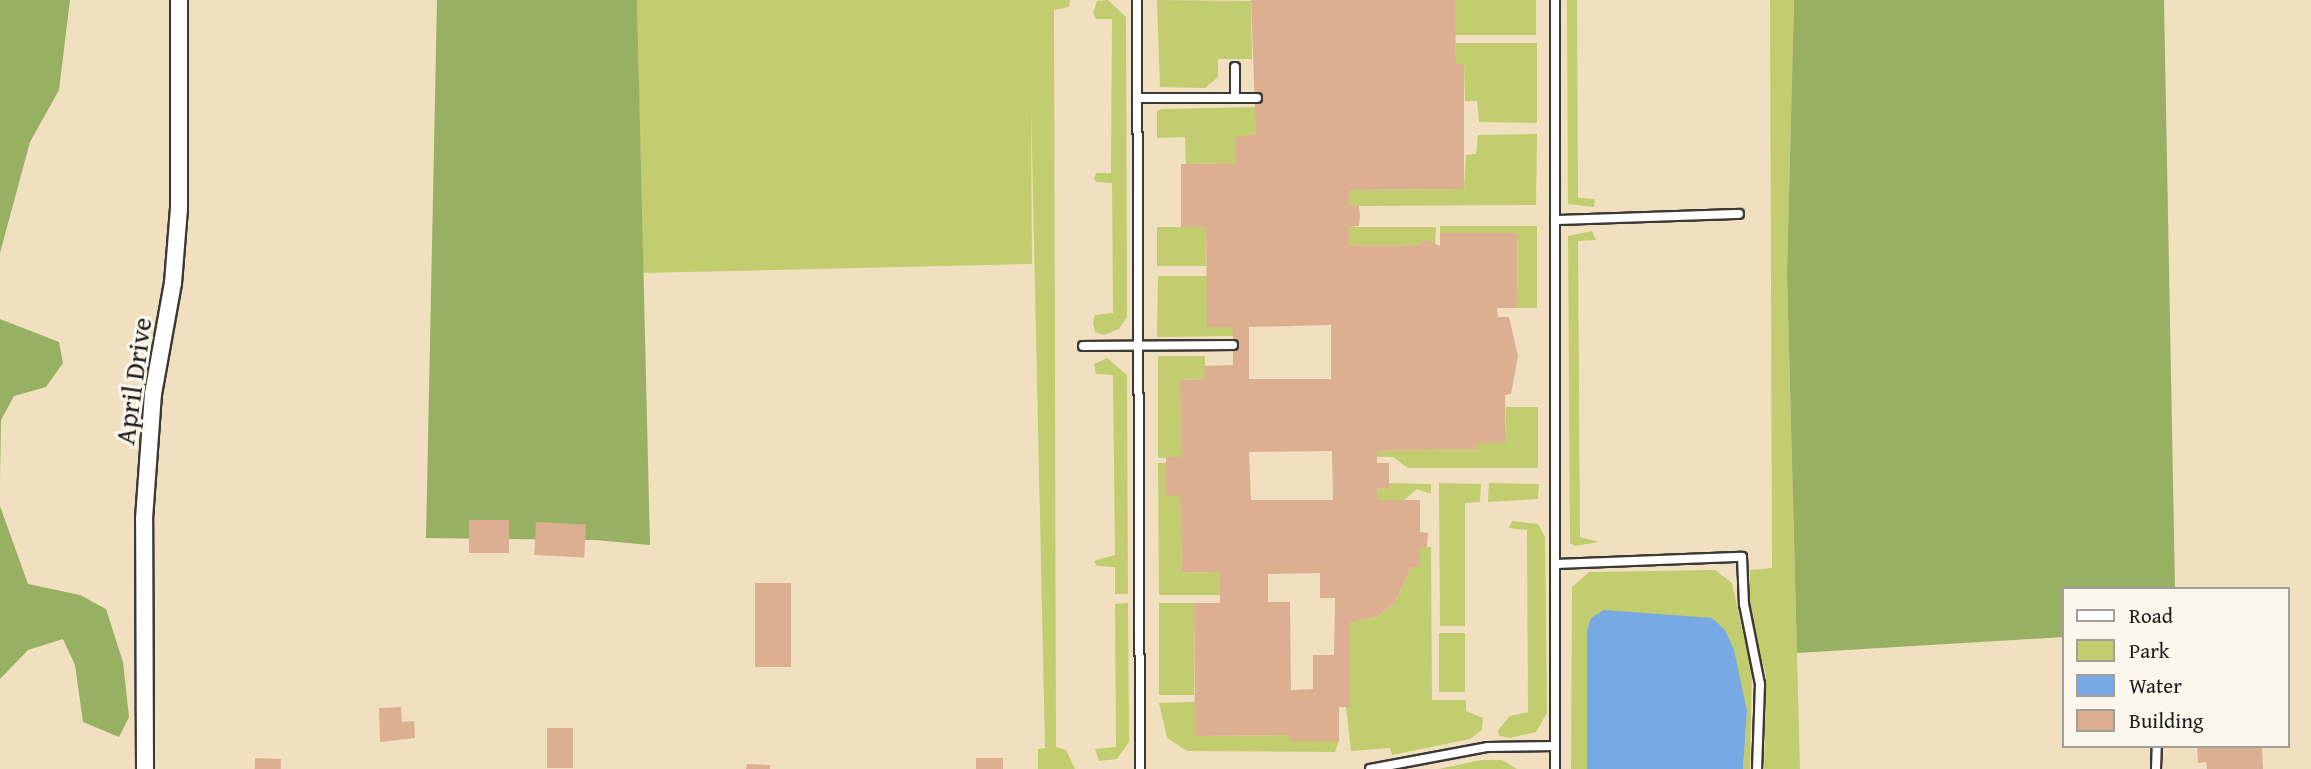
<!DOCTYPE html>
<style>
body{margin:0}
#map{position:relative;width:2311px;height:769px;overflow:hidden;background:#f1e0c0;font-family:"Gentium Book Plus",serif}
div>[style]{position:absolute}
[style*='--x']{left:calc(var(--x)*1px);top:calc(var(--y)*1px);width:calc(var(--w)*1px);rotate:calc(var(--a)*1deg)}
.green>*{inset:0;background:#c1cd6e;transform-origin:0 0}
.forest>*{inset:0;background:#98b061}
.water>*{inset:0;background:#77aae3}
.building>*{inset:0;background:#ddaf91;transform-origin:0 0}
.roads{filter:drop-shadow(2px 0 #3c3935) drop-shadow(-2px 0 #3c3935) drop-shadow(0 2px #3c3935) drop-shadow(0 -2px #3c3935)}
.service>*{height:8px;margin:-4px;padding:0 4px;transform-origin:4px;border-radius:4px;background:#fff}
.minor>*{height:16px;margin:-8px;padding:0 8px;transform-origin:8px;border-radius:8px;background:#fff}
span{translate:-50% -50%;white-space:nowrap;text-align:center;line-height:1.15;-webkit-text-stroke:6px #fbf7ec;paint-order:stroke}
.street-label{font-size:28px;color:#1c1c1c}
.legend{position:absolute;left:2062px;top:587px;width:228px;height:161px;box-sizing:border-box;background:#fbf7ec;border:2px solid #a29f99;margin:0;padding:9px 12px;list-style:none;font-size:21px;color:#1c1c1c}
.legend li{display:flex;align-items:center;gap:14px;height:35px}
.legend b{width:35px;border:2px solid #a29f99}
</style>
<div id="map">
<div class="green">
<div style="clip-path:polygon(637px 0,1070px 0,1069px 7px,1054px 10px,1056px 747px,1066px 750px,1075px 769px,1038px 769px,1038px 749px,1045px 748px,1031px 105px,1032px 264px,643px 273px)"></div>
<div style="clip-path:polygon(1108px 0,1126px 17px,1127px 317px,1119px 329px,1104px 335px,1095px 332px,1093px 323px,1095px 315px,1113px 313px,1112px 183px,1096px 182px,1094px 178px,1096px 173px,1111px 173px,1112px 19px,1096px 19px,1093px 13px,1097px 1px)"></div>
<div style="clip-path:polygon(1157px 0,1251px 1px,1252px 59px,1218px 59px,1218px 77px,1205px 88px,1160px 87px)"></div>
<div style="left:1455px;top:0;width:81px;height:35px"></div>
<div style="clip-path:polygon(1567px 0,1577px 0,1578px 198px,1595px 199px,1594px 207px,1568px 204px)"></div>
<div style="clip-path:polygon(1770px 0,1794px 0,1787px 273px,1800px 769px,1764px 769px,1766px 675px,1749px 609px,1750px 570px,1772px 568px)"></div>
<div style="clip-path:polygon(1456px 43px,1537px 43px,1537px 123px,1479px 122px,1477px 101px,1465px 101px,1464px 64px,1456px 64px)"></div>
<div style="clip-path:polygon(1257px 107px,1256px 135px,1235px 163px,1186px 164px,1185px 137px,1157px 138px,1157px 111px,1162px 109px)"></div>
<div style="clip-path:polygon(1537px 134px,1536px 205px,1349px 206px,1349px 190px,1464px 189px,1466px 155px,1476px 154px,1478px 135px)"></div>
<div style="clip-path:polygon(1440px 226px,1537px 226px,1537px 308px,1518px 308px,1517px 234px,1440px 233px)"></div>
<div style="left:1206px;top:227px;width:39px;height:49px;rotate:90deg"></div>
<div style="clip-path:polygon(1349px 227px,1436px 227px,1435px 246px,1426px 240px,1420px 245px,1349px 246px)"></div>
<div style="clip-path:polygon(1592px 231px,1596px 240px,1578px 241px,1580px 537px,1599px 542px,1575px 546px,1570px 543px,1568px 236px)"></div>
<div style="clip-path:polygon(1158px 276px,1207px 276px,1207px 326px,1233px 327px,1233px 336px,1157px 337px)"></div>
<div style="clip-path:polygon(1158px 356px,1205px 356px,1205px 379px,1180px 380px,1181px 457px,1158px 458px)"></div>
<div style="clip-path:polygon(1107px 358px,1127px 375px,1128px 594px,1115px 594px,1115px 567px,1097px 566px,1094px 561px,1115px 555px,1113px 375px,1096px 374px,1094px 364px)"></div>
<div style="clip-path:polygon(1506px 407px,1538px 407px,1538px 468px,1408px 468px,1393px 457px,1377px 457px,1377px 451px,1478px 449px,1478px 443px,1506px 443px)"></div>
<div style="clip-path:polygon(1158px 463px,1166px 463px,1166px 495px,1180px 495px,1182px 572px,1220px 573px,1220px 595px,1159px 595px)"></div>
<div style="clip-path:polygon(1389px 483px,1431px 484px,1431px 494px,1417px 489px,1404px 500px,1377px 500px,1377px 488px,1389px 489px)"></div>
<div style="clip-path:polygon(1439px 483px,1481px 484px,1480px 502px,1465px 503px,1465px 626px,1440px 626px)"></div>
<div style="clip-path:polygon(1489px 483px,1539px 484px,1538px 499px,1488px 502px)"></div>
<div style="clip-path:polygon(1512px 521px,1538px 524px,1545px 537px,1547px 713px,1536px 732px,1510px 738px,1499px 736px,1498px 730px,1510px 716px,1528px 712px,1527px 530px,1509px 528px)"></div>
<div style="clip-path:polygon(1419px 547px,1431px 547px,1432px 700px,1466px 700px,1466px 711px,1483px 718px,1482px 730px,1470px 739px,1392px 755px,1390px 748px,1351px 751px,1346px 707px,1350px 623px,1378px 616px,1395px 603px,1411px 567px,1419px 566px)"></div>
<div style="clip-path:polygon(1715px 570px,1732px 583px,1752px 673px,1750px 769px,1743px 769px,1747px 711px,1587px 630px,1587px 769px,1571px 769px,1572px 587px,1589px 572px)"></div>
<div style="clip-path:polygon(1128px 603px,1129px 742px,1117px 759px,1099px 761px,1095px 749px,1116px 747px,1115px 604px)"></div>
<div style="left:1159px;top:603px;width:35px;height:92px"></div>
<div style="left:1465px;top:633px;width:59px;height:26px;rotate:90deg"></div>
<div style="clip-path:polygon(1195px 702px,1195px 736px,1289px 735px,1290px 741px,1339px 741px,1335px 752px,1187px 751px,1167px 738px,1159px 703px)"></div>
<div style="clip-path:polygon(1481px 760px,1502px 760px,1517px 769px,1439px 769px)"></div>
</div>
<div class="forest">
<div style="clip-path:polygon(0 0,70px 0,59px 90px,30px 142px,0 253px)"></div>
<div style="clip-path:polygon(437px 0,637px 0,650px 545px,595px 540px,426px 538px)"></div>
<div style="clip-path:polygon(1794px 0,2164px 0,2175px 589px,2064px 589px,2064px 637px,1797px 653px,1787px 273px)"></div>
<div style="clip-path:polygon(0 319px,59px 342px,63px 363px,46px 387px,14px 396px,1px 420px,0 479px)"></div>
<div style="clip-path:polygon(0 506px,28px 584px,80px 595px,106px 609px,123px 662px,129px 717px,119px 737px,83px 722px,75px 665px,63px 639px,28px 650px,0 679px)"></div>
</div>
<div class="water">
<div style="clip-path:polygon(1604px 610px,1712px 618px,1725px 630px,1734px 650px,1747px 711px,1743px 769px,1587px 769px,1587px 630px,1591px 618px)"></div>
</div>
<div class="building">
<div style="clip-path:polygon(evenodd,1251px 0,1455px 0,1456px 64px,1464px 64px,1464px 189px,1349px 190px,1349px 206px,1359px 206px,1360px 216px,1359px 226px,1349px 227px,1349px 246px,1420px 245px,1426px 240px,1440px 246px,1440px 233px,1517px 233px,1518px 308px,1497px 308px,1498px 317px,1509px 317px,1518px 356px,1511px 394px,1505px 395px,1506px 443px,1478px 443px,1478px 449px,1377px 451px,1377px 463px,1389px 463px,1389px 489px,1377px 488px,1377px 500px,1420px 500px,1420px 532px,1428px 533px,1427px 547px,1419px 547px,1419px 567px,1411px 567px,1395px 603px,1378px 616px,1350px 623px,1350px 707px,1339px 707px,1339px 741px,1289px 741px,1289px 735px,1195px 736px,1194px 603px,1220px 603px,1220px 573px,1182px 572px,1180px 495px,1166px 496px,1166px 457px,1181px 457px,1180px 380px,1205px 379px,1204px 366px,1233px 365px,1233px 327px,1207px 327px,1206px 227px,1181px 227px,1181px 164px,1235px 163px,1235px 136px,1256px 135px,1251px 0,1331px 325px,1331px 379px,1249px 379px,1249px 327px,1331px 325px,1251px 0,1332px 451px,1333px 500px,1251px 500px,1249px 452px,1332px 451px,1251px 0,1320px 573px,1320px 598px,1335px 598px,1334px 655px,1313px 655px,1313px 689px,1291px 690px,1290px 602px,1268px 602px,1268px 574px,1320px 573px)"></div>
<div style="left:469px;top:520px;width:40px;height:33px"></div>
<div style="left:536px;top:522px;width:50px;height:33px;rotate:3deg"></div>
<div style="left:755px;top:583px;width:36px;height:84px"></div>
<div style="clip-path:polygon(401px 707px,402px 722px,414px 721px,415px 738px,380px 742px,379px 708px)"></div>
<div style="left:547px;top:728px;width:26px;height:40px"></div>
<div style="clip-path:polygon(2197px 746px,2262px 748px,2263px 769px,2207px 769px,2206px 762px,2198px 763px)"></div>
<div style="left:255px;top:758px;width:26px;height:11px;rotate:2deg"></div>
<div style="left:976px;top:758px;width:27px;height:11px"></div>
<div style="clip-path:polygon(747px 764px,770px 765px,770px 769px,746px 769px)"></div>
</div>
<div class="roads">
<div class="service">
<div style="--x:1137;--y:0;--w:769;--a:89.78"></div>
<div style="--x:1555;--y:0;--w:769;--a:90"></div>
<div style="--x:1235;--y:67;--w:31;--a:90"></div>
<div style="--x:1139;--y:98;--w:118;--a:0"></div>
<div style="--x:1555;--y:220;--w:184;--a:-1.9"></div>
<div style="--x:1083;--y:346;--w:150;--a:-0.4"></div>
<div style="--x:1556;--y:564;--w:186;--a:-2.2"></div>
<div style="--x:1742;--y:557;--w:47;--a:87.6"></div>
<div style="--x:1744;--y:604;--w:82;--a:78.7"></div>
<div style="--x:1760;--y:684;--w:85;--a:92"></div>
<div style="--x:1370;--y:769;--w:120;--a:-10.6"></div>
<div style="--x:1488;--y:747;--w:67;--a:-0.9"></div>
<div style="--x:2156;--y:769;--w:23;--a:-88"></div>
</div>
<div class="minor">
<div style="--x:145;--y:769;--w:250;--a:-90.2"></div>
<div style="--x:144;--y:519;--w:125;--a:-85.9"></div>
<div style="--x:153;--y:394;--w:113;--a:-79.8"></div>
<div style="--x:173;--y:283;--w:74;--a:-85.4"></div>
<div style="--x:179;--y:209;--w:209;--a:-90"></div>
</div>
</div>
<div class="street-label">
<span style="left:133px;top:381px;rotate:-82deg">April Drive</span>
</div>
<ul class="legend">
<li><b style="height:9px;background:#fff"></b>Road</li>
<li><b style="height:19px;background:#c1cd6e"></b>Park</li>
<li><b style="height:19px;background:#77aae3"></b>Water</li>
<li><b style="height:19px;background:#ddaf91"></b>Building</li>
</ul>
</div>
